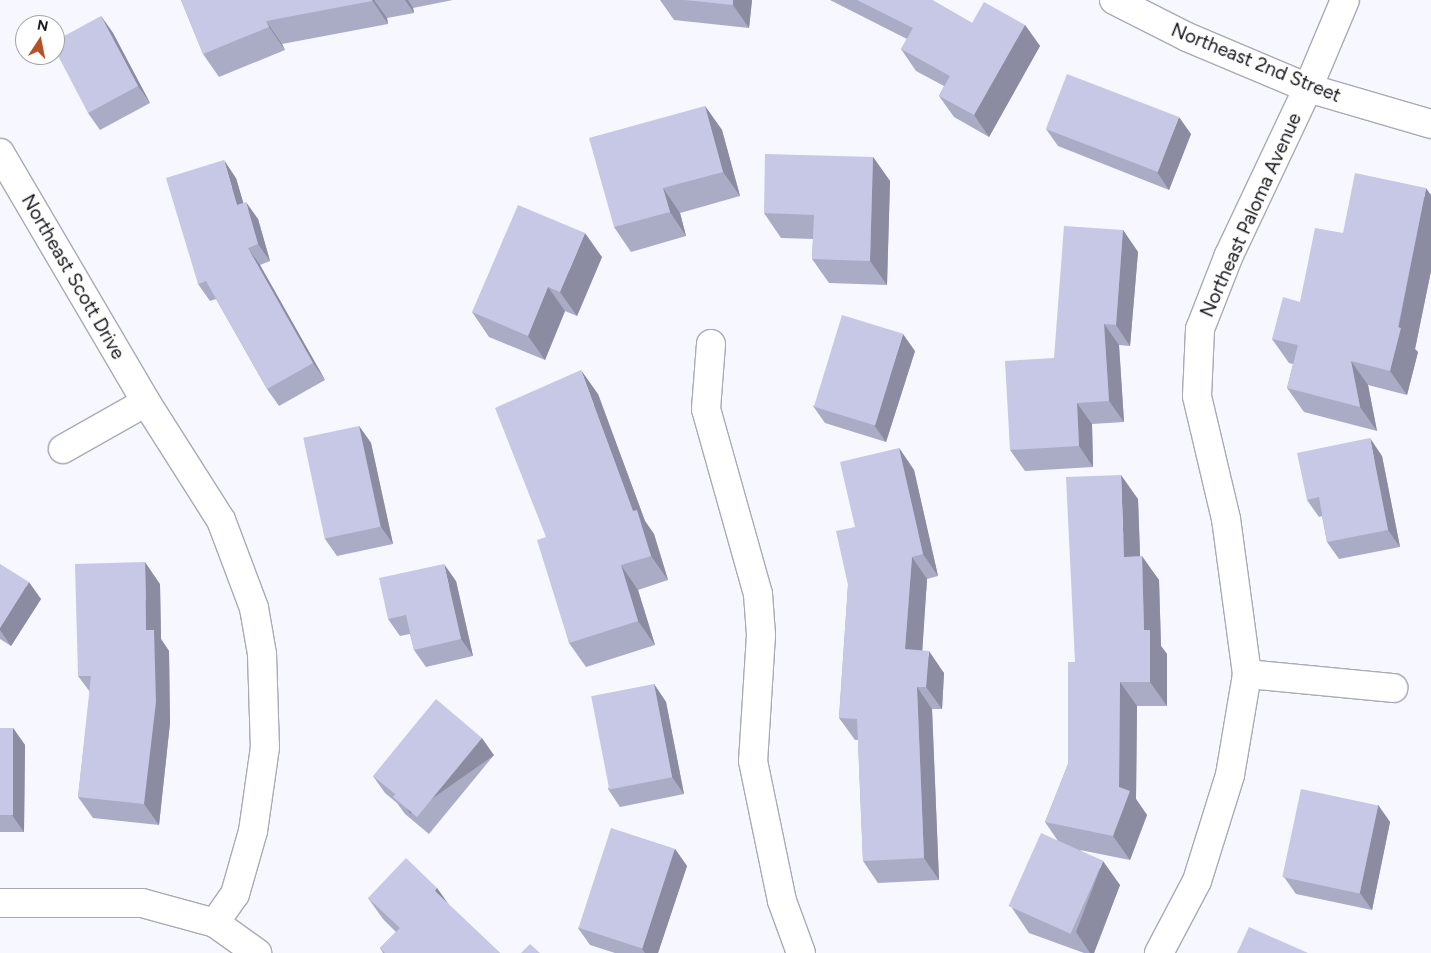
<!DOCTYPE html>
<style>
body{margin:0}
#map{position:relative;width:1431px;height:953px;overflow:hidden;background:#f6f7ff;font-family:Figtree,sans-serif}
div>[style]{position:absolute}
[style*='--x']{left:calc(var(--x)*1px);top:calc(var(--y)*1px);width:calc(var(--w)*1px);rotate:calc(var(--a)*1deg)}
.roads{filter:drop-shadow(1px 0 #a9aab7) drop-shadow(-1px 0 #a9aab7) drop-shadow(0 1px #a9aab7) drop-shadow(0 -1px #a9aab7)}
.minor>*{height:28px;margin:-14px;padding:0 14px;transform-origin:14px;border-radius:14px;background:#fff}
.wall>*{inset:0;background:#aaacc6}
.shaded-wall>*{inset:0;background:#8b8ca1;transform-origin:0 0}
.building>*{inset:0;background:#c6c8e6;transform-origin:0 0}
span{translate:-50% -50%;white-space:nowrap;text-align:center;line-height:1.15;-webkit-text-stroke:4px #fff;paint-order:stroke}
.street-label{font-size:19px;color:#18181d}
.north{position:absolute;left:15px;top:15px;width:50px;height:50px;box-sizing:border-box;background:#fff;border:1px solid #a3a3a5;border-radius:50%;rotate:11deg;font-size:14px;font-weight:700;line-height:20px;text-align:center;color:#18181d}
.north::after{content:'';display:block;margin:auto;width:18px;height:22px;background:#b75125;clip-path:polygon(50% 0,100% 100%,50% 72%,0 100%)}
</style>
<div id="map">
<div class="roads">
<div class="minor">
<div style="--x:1114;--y:0;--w:82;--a:26.9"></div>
<div style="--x:1187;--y:37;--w:131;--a:22.9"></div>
<div style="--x:1308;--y:88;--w:128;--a:16.3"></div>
<div style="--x:0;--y:153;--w:289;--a:59.6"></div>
<div style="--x:146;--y:402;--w:140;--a:57.6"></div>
<div style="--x:221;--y:520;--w:94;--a:69.4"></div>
<div style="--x:254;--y:608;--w:47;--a:80.1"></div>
<div style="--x:262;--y:654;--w:93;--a:88.2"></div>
<div style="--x:265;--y:747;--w:85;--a:98.1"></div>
<div style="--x:253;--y:831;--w:66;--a:105.9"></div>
<div style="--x:235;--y:894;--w:35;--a:125"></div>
<div style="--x:711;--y:344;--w:65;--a:94.4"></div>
<div style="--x:706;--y:409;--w:192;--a:74.3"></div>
<div style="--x:758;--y:594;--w:41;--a:85.8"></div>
<div style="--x:761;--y:635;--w:126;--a:93.6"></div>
<div style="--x:753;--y:761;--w:143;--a:78.3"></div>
<div style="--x:782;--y:901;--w:55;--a:69.9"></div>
<div style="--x:63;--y:449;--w:95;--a:-29.5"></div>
<div style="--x:1247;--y:674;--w:147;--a:5.5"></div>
<div style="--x:0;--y:903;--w:142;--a:0"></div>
<div style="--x:142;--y:903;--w:76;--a:15.3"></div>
<div style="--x:215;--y:923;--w:52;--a:35.5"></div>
<div style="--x:1159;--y:953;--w:81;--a:-62.2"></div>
<div style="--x:1197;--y:881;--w:111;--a:-72.7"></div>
<div style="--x:1230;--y:775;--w:102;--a:-80.4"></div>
<div style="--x:1247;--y:674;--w:156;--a:-97.7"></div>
<div style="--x:1226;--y:519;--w:126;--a:-103.3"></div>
<div style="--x:1197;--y:396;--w:67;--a:-87.4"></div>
<div style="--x:1200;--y:329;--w:79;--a:-68.6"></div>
<div style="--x:1229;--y:255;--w:185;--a:-64.7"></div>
<div style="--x:1308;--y:88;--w:95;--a:-67.2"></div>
</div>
</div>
<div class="wall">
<div style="clip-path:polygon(181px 0,453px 0,413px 8px,414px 13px,387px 18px,388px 24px,282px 44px,285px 50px,219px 77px,203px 54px)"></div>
<div style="clip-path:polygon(660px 0,752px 0,749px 28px,674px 20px)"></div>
<div style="clip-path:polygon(830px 0,932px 0,972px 23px,1025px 25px,1040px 46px,989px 137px,954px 117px,939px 96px,944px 86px,916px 71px,901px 49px,907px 39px)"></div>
<div style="clip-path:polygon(101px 16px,113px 33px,150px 103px,100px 130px,88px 113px)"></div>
<div style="clip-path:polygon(705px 106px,722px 130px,740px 196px,680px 213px,686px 236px,631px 252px,614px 227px)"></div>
<div style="clip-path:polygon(1046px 129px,1191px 134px,1169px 190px,1058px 146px)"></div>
<div style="clip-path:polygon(873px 157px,890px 181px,887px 285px,829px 283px,812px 259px,813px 239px,781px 238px,764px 213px)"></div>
<div style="clip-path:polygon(236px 178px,243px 203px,258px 219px,270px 261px,260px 265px,325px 380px,279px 406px,267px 389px,216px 299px,210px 301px,198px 284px)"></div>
<div style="clip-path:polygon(1431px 195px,1431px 271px,1415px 349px,1418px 352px,1407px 395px,1368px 385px,1377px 431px,1304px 412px,1287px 388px,1293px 364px,1289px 363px,1272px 339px,1300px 302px,1343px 233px)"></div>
<div style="clip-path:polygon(1123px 230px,1138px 252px,1130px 346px,1119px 345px,1124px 422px,1092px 424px,1093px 467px,1025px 471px,1010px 450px,1054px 358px)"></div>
<div style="clip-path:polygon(602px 257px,577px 316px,565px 311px,545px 360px,489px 337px,472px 312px)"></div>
<div style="clip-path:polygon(915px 351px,886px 442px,825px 423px,813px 406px)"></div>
<div style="clip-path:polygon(598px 394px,645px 521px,654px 534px,668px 580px,638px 590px,655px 645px,586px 667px,569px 643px,546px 537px)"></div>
<div style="clip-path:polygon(359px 426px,371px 443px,393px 544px,337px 556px,325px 539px)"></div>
<div style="clip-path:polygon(899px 448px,914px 470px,938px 576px,927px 579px,922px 650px,944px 673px,942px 709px,932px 709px,939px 880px,878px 883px,863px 861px,858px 740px,855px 740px,839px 718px,848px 585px,855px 527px)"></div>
<div style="clip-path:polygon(1382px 456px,1400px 547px,1339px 559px,1327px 542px,1322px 516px,1319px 517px,1307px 500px)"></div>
<div style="clip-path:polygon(1138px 499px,1140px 556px,1159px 580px,1161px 646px,1167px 654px,1167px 706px,1137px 706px,1136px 799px,1147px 815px,1130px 860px,1080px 850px,1120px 885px,1094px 953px,1084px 953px,1029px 933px,1012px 908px,1058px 841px,1045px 822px,1068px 764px,1075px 662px)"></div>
<div style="clip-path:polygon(0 564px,41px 599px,11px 646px,0 639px)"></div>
<div style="clip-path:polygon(456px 581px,473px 656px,426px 667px,414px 650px,410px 634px,400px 636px,388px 619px)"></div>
<div style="clip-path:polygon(160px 584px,161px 639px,169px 651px,170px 723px,159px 825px,93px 818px,78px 797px,90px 692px,78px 676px)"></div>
<div style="clip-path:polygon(654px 684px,666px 702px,684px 794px,620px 807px,608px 789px)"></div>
<div style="clip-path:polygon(0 728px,13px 728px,25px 745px,24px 832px,0 832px)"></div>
<div style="clip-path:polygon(494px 755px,429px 834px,405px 814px,397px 803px,385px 793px,373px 776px)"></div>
<div style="clip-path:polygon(1378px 805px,1390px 822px,1372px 910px,1296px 894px,1284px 877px)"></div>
<div style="clip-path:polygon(675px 849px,687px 866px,658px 953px,615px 953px,590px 945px,578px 928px)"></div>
<div style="clip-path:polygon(437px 888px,447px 903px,500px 953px,383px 953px,380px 948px,396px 932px,383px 919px,368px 898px)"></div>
</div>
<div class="shaded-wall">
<div style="clip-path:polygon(372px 0,374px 0,387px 18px,388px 24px)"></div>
<div style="clip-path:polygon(405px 0,408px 0,413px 8px,414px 13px)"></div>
<div style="clip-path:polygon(733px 0,752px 0,749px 28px,733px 5px)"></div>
<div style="clip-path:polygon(101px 16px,113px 33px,150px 103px,138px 86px)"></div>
<div style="clip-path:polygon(266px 21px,282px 44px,285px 50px,269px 27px)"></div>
<div style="clip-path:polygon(1025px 25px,1040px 46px,989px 137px,974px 115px)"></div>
<div style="clip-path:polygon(705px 106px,722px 130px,740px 196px,723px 172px)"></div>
<div style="clip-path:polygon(1179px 117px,1191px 134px,1169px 190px,1157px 172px)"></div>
<div style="clip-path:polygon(873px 157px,890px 181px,887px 285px,870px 261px)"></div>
<div style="clip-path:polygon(224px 160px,236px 178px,249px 222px,237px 205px)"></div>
<div style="clip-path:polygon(663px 188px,680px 213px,686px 236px,670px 212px)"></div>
<div style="clip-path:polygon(1426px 188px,1431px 195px,1431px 271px,1415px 349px,1418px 352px,1407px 395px,1390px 371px)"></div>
<div style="clip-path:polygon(246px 202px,258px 219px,270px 261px,258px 244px)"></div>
<div style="clip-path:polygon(1123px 230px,1138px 252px,1130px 346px,1116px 325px)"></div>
<div style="clip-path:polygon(585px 233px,602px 257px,577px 316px,560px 292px)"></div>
<div style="clip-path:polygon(248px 248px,260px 265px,325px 380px,313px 363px)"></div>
<div style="clip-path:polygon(548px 287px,565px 311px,545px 360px,528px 336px)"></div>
<div style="clip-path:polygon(1104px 324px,1119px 345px,1124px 422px,1109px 401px)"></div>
<div style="clip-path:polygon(903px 334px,915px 351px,886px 442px,874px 425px)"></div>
<div style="clip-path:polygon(1351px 361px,1368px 385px,1377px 431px,1360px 407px)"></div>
<div style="clip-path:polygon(581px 370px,598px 394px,645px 521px,654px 534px,668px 580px,651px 556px,633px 511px)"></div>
<div style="clip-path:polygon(1077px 403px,1092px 424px,1093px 467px,1079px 446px)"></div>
<div style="clip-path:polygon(359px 426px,371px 443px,393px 544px,381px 527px)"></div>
<div style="clip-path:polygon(1370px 438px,1382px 456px,1400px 547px,1388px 530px)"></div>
<div style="clip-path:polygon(899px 448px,914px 470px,938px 576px,923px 554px)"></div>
<div style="clip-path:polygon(1121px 475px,1138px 499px,1141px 581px,1124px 557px)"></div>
<div style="clip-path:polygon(1142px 556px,1159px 580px,1161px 646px,1167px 654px,1167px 706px,1150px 682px,1144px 630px)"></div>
<div style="clip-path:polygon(912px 557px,927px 579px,921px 671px,905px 649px)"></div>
<div style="clip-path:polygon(145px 562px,160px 584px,161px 639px,169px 651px,170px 723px,159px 825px,144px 804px,146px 630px)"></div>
<div style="clip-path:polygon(444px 564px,456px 581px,473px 656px,461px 639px)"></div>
<div style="clip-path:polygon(621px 565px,638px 590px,655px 645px,638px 621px)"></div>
<div style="clip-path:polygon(29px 582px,41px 599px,11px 646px,0 630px,0 628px)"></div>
<div style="clip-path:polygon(929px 651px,944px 673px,942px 709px,926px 687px)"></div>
<div style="clip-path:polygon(1120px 682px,1137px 706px,1136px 799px,1147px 815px,1130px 860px,1113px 836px,1119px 787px)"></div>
<div style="clip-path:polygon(654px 684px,666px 702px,684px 794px,672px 777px)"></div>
<div style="clip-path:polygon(917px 687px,932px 709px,939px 880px,924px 858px)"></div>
<div style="clip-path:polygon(13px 728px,25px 745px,24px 832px,12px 815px)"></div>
<div style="left:482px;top:738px;width:21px;height:102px;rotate:55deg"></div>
<div style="clip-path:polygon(1378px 805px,1390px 822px,1372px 910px,1360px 893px)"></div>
<div style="clip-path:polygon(675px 849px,687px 866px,658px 953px,645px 953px,642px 949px)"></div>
<div style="clip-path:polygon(1103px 861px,1120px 885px,1094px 953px,1090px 953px,1076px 932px)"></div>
<div style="clip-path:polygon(437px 888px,452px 909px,435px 891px)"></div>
</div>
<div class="building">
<div style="clip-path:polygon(181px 0,372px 0,372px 1px,266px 21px,269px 27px,203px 54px)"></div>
<div style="clip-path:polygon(684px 0,733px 0,733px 5px)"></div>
<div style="clip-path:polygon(857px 0,932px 0,972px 23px,984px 2px,1025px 25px,974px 115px,939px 96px,950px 76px,901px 49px,913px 28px)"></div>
<div style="clip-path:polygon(101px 16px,138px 86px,88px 113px,55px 50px,55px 41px)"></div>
<div style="left:1067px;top:74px;width:120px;height:59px;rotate:21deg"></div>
<div style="clip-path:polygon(705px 106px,723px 172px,663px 188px,670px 212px,614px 227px,589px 138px)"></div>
<div style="clip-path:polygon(765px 154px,873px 157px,870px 261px,812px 259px,814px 215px,764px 213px)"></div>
<div style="clip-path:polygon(224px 160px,237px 205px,246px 202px,258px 244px,248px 248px,313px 363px,267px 389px,206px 281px,198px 284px,166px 178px)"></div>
<div style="clip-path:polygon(1355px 173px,1426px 188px,1398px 327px,1401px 328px,1390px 371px,1351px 361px,1360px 407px,1287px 388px,1298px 345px,1272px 339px,1283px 297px,1300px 302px,1315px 228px,1343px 233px)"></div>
<div style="clip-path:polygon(518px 205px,585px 233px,560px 292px,548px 287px,528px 336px,472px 312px)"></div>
<div style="clip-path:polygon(1064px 226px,1123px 230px,1116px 325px,1104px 324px,1109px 401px,1077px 403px,1079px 446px,1010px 450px,1005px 361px,1054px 358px)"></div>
<div style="left:842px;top:315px;width:64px;height:96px;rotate:17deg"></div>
<div style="clip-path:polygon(581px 370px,633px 511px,637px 510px,651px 556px,621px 565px,638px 621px,569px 643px,537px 540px,546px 537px,495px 408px)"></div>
<div style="left:359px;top:426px;width:103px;height:57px;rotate:78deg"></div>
<div style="clip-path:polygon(1370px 438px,1388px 530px,1327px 542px,1319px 497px,1307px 500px,1297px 453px)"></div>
<div style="clip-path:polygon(899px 448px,923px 554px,912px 557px,905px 649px,929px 651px,926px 687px,917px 687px,924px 858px,863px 861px,857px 719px,839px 718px,848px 585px,836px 531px,855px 527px,840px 462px)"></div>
<div style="clip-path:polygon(1121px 475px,1124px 557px,1142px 556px,1144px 630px,1150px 630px,1150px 682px,1120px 682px,1119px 787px,1130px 791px,1113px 836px,1045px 822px,1068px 764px,1068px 662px,1075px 662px,1066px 477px)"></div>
<div style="clip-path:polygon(145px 562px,146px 630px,154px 630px,156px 702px,144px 804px,78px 797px,91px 676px,78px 676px,75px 564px)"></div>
<div style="clip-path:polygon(0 564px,29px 582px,0 628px)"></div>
<div style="clip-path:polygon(444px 564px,461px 639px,414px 650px,406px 615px,388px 619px,379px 578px)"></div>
<div style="left:654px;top:684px;width:95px;height:64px;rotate:79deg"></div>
<div style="clip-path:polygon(436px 699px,482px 738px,417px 817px,393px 797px,395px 794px,373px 776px)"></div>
<div style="left:0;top:728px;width:13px;height:87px"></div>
<div style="left:1301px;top:789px;width:79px;height:90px;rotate:12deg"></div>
<div style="left:611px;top:828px;width:67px;height:105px;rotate:18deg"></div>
<div style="left:1041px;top:833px;width:68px;height:80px;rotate:24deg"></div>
<div style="clip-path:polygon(406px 858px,437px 888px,435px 891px,500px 953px,385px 953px,380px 948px,400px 928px,368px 898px)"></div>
<div style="clip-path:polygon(1249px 927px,1308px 953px,1237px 953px)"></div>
<div style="clip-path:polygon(530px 944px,540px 953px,521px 953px)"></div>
</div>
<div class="street-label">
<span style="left:1256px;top:63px;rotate:22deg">Northeast 2nd Street</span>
<span style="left:1251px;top:215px;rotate:-66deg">Northeast Paloma Avenue</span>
<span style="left:73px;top:277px;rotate:60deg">Northeast Scott Drive</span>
</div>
<div class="north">N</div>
</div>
